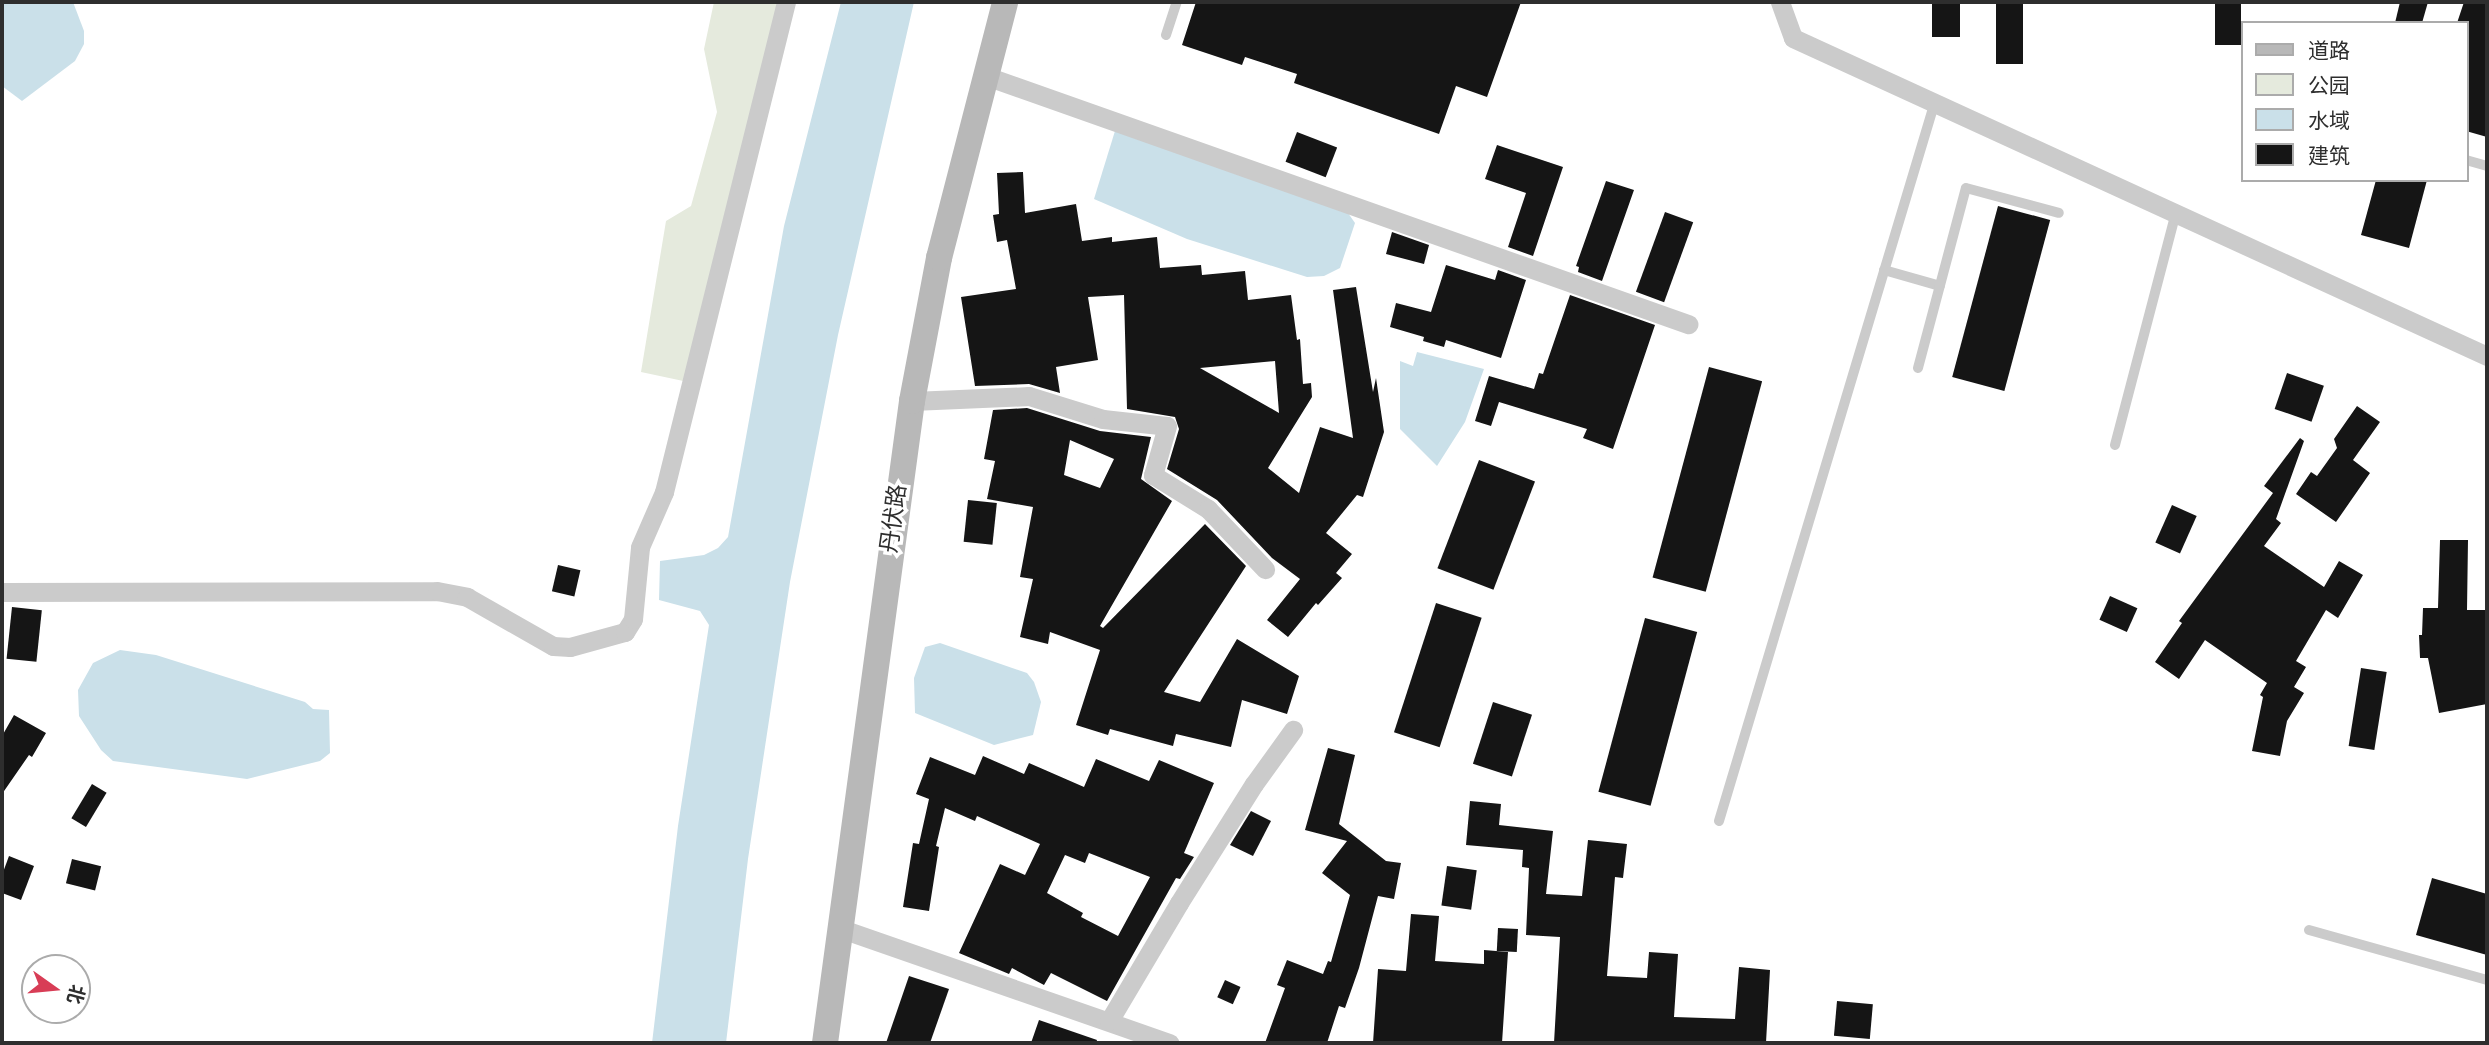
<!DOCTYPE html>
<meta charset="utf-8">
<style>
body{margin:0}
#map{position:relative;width:2489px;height:1045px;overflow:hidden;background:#fff;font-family:Overpass,"Noto Sans SC",sans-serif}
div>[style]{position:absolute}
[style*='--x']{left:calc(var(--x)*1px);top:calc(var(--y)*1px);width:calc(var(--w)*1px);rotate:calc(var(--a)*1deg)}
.green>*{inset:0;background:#e5eadd}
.water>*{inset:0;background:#cae0e9}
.building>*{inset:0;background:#151515;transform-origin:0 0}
.lane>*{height:10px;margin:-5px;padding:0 5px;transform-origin:5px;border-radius:5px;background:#cbcbcb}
.street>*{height:19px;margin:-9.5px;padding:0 9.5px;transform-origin:9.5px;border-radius:9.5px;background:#cbcbcb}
.secondary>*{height:26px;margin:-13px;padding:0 13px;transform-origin:13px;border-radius:13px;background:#b8b8b8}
span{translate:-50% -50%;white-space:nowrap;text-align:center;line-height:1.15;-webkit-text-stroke:7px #fff;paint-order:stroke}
.street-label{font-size:23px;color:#2e2e2e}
.frame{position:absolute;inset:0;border:4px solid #2e2e2e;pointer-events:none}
.legend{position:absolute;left:2241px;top:21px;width:228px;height:161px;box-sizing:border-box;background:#fff;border:2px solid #ababab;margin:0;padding:9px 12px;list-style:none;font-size:21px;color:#2e2e2e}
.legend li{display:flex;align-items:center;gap:14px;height:35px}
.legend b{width:35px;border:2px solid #ababab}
.north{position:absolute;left:21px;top:954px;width:70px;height:70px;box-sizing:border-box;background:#fff;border:2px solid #ababab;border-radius:50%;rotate:105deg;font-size:19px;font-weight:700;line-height:28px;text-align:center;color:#2e2e2e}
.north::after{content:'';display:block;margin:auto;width:24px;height:32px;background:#d83d56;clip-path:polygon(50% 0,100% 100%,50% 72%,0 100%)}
</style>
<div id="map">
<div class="green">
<div style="clip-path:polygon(714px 2px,784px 2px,688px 382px,641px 372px,666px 221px,691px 206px,717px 112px,704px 49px)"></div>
</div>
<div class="water">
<div style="clip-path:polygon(2px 2px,73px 2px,84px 31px,84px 44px,75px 61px,22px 101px,2px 86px)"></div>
<div style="clip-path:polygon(841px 2px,914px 2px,838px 335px,790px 582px,748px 859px,726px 1043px,652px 1043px,678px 826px,709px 625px,700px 611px,659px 600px,660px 561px,704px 555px,718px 548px,728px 537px,784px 226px)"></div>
<div style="clip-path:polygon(1115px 131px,1348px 213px,1355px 223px,1340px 268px,1324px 276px,1307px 277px,1187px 239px,1094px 199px)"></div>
<div style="clip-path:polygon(1417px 352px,1484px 369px,1465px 422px,1437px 466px,1400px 429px,1400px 361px,1413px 366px)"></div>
<div style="clip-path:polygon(940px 643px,1027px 673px,1034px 682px,1041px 702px,1033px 735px,994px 745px,915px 713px,914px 678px,925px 647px)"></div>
<div style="clip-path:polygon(120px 650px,156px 655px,305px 702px,313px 709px,329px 710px,330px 753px,320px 761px,247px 779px,113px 761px,101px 750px,79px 716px,78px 690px,93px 663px)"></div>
</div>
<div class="building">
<div style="clip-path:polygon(1196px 2px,1521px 2px,1487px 97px,1456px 86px,1439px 134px,1294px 83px,1297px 74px,1245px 57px,1242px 65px,1182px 45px)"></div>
<div style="left:1932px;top:2px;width:28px;height:35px"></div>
<div style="left:1996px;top:2px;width:27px;height:62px"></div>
<div style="left:2215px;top:2px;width:26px;height:43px"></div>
<div style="clip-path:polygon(2400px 2px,2428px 2px,2422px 23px,2395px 23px)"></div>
<div style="clip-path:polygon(2464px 2px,2487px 2px,2487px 137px,2466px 131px,2466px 23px,2457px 23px)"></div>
<div style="left:1297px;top:132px;width:43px;height:32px;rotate:21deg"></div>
<div style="clip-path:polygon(1497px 145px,1563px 167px,1533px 256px,1508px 247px,1526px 193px,1485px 179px)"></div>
<div style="clip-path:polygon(evenodd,1023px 172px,1025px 213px,1076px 204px,1082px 241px,1112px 237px,1112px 242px,1157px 237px,1160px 268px,1201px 265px,1202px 275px,1245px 271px,1248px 300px,1291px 295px,1297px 340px,1300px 339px,1303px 384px,1311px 383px,1312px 397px,1268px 468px,1299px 493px,1320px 427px,1353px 438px,1333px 290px,1356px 287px,1373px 392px,1376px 378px,1384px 432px,1363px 497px,1357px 495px,1326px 533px,1352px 554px,1336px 573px,1342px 578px,1318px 605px,1316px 603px,1288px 637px,1267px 620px,1300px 579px,1272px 558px,1217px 500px,1167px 469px,1179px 429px,1175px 417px,1127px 409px,1124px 295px,1088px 297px,1098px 360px,1056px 367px,1060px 393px,1029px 384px,975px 386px,961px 297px,1016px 289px,1007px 240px,997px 242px,993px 215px,999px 214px,997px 173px,1023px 172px,1275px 361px,1279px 413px,1200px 368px,1275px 361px)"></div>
<div style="clip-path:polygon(2376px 180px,2427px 180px,2409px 248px,2361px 235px)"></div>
<div style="clip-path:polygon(1606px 181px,1634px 190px,1602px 281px,1578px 272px,1579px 267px,1576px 266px)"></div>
<div style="left:1998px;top:206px;width:54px;height:177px;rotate:15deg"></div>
<div style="left:1665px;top:212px;width:30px;height:85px;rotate:20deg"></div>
<div style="clip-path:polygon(1392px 232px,1429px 245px,1424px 264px,1386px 254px)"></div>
<div style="clip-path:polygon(1446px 265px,1495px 280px,1498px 270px,1526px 280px,1501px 358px,1446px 340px,1444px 347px,1423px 341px,1424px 337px,1390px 327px,1396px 303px,1431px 312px)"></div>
<div style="clip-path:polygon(1570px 295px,1655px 325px,1613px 449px,1583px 438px,1587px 429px,1499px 402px,1491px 426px,1475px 421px,1489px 376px,1534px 389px,1539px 373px,1543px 374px)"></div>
<div style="left:1709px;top:367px;width:55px;height:218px;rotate:15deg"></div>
<div style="left:2287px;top:373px;width:39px;height:38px;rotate:19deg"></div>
<div style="clip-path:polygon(2357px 406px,2380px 422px,2353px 460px,2370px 473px,2336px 522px,2296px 494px,2311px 472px,2317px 476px,2337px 448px,2334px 439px)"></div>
<div style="clip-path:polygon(evenodd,1027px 408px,1100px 431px,1151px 437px,1141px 479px,1172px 501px,1100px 626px,1103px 628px,1205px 524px,1246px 566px,1164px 692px,1200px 702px,1237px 639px,1299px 676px,1287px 714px,1242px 700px,1231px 747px,1176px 734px,1173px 746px,1110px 729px,1108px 735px,1076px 725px,1100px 650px,1050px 632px,1048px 644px,1020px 637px,1033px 579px,1020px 577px,1033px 507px,987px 499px,995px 461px,984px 459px,993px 410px,1027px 408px,1070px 440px,1114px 459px,1100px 488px,1064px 475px,1070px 440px)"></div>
<div style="clip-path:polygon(2300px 438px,2304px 441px,2276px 519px,2281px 523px,2264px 546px,2324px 587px,2339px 561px,2363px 575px,2338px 618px,2326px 610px,2296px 661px,2306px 667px,2294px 687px,2304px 693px,2287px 721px,2280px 756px,2252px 751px,2263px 697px,2260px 695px,2267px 683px,2205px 640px,2179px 679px,2155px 662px,2182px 623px,2179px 621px,2273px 493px,2264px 486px)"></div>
<div style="left:1479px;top:460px;width:60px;height:116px;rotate:21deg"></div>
<div style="left:968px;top:500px;width:29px;height:42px;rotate:6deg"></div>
<div style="left:2172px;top:505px;width:27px;height:41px;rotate:24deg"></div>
<div style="clip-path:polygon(2440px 540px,2468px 540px,2467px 610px,2487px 610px,2487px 704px,2439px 713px,2428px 658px,2420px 658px,2419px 635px,2422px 635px,2423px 608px,2438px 608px)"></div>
<div style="left:558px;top:565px;width:23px;height:27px;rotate:13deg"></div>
<div style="left:2110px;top:596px;width:30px;height:26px;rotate:24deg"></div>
<div style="left:1436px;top:603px;width:48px;height:136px;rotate:18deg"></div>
<div style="left:12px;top:607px;width:30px;height:52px;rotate:6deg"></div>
<div style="left:1645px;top:618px;width:54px;height:180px;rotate:15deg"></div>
<div style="left:2361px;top:668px;width:26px;height:79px;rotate:9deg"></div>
<div style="left:1493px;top:702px;width:41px;height:65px;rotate:18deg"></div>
<div style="clip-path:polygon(14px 715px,46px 733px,32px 757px,29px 755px,2px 794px,2px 736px)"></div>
<div style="clip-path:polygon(1328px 748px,1355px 755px,1339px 824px,1386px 861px,1401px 863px,1394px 899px,1378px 896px,1359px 968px,1345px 1008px,1339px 1006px,1327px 1043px,1265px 1043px,1285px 988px,1277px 985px,1287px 960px,1323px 974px,1328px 961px,1331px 962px,1350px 895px,1322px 873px,1347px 841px,1305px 830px)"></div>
<div style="clip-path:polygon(evenodd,983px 756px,1024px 774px,1029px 763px,1084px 787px,1096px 759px,1149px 781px,1159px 760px,1214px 783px,1184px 853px,1194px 857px,1180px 879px,1176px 878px,1107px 1001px,1051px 973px,1044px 985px,1012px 968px,1009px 974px,959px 953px,1000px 864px,1025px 875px,1040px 844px,977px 816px,975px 821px,945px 808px,936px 846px,939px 847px,929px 911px,903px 907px,913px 843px,919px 844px,929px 799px,916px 794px,930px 757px,975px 775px,983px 756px,1089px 853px,1150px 877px,1118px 936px,1081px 917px,1083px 913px,1047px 893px,1065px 855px,1085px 863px,1089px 853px)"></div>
<div style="left:92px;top:784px;width:17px;height:40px;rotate:31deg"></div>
<div style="clip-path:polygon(1470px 801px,1501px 804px,1499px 825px,1553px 831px,1546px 894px,1582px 896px,1588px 840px,1627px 844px,1623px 878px,1615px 877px,1607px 976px,1647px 978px,1649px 952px,1678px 954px,1674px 1017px,1735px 1019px,1739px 967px,1770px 970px,1766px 1043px,1554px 1043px,1560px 937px,1526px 935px,1529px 868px,1522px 867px,1523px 850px,1466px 845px)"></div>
<div style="clip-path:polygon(1251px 811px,1271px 821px,1253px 856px,1230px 845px)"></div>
<div style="clip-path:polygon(9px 856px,34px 866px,21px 900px,2px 893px,2px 875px)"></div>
<div style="left:72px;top:859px;width:30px;height:25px;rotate:14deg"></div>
<div style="left:1447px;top:866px;width:30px;height:40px;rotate:8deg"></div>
<div style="clip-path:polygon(2432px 878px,2487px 894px,2487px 955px,2416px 935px)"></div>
<div style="clip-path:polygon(1411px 914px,1439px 916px,1435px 961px,1484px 964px,1484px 950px,1508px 952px,1502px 1043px,1373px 1043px,1378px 969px,1406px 971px)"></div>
<div style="left:1498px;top:928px;width:20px;height:23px;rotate:3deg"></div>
<div style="clip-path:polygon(909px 976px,949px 989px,930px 1043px,886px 1043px)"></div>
<div style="left:1225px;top:980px;width:17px;height:19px;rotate:24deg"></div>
<div style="left:1837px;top:1001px;width:36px;height:35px;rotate:5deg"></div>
<div style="clip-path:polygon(1039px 1020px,1097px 1040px,1096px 1043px,1031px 1043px)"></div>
</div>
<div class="lane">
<div style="--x:1166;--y:35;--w:35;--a:-72"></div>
<div style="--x:2466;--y:160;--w:22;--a:16"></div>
<div style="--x:1884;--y:270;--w:58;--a:15.9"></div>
<div style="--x:1918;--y:368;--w:186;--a:-75.1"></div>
<div style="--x:1966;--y:188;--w:96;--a:15"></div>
<div style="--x:2115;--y:445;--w:240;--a:-75.3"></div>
<div style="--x:1719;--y:821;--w:748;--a:-73.29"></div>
<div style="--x:2309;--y:930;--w:185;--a:15.7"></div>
</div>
<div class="street">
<div style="--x:1780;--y:2;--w:38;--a:70"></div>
<div style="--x:1793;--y:38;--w:763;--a:24.62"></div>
<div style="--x:986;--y:76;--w:745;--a:19.46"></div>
<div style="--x:912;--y:401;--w:117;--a:-2.4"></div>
<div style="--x:1029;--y:396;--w:77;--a:17.3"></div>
<div style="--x:1103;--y:419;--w:64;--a:6.2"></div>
<div style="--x:1167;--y:426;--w:51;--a:105.9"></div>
<div style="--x:1153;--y:475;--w:65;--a:31.7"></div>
<div style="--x:1208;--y:509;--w:83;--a:46.5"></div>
<div style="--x:2;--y:592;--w:435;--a:-0.1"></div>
<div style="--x:437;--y:591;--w:31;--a:11"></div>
<div style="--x:467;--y:597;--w:99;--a:29.7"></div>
<div style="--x:553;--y:646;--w:17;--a:3"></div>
<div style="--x:570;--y:647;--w:57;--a:-15.3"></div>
<div style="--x:625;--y:632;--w:15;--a:-58"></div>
<div style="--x:633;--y:619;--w:72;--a:-84.4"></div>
<div style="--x:640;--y:547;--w:60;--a:-66.4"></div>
<div style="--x:664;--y:492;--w:505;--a:-76.02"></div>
<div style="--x:839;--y:928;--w:350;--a:19.2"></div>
<div style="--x:1109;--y:1021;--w:137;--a:-59.3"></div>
<div style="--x:1179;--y:903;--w:141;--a:-57.8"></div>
<div style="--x:1254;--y:784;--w:67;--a:-54.2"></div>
</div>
<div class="secondary">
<div style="--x:825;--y:1043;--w:648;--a:-82.28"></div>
<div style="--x:912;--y:401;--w:146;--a:-79.3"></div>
<div style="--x:939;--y:258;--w:264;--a:-75.5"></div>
</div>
<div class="street-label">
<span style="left:896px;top:519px;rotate:-82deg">丹伏路</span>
</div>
<div class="frame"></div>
<ul class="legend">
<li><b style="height:9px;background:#b8b8b8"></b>道路</li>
<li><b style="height:19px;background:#e5eadd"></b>公园</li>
<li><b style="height:19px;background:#cae0e9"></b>水域</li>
<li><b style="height:19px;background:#151515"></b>建筑</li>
</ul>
<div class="north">北</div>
</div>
